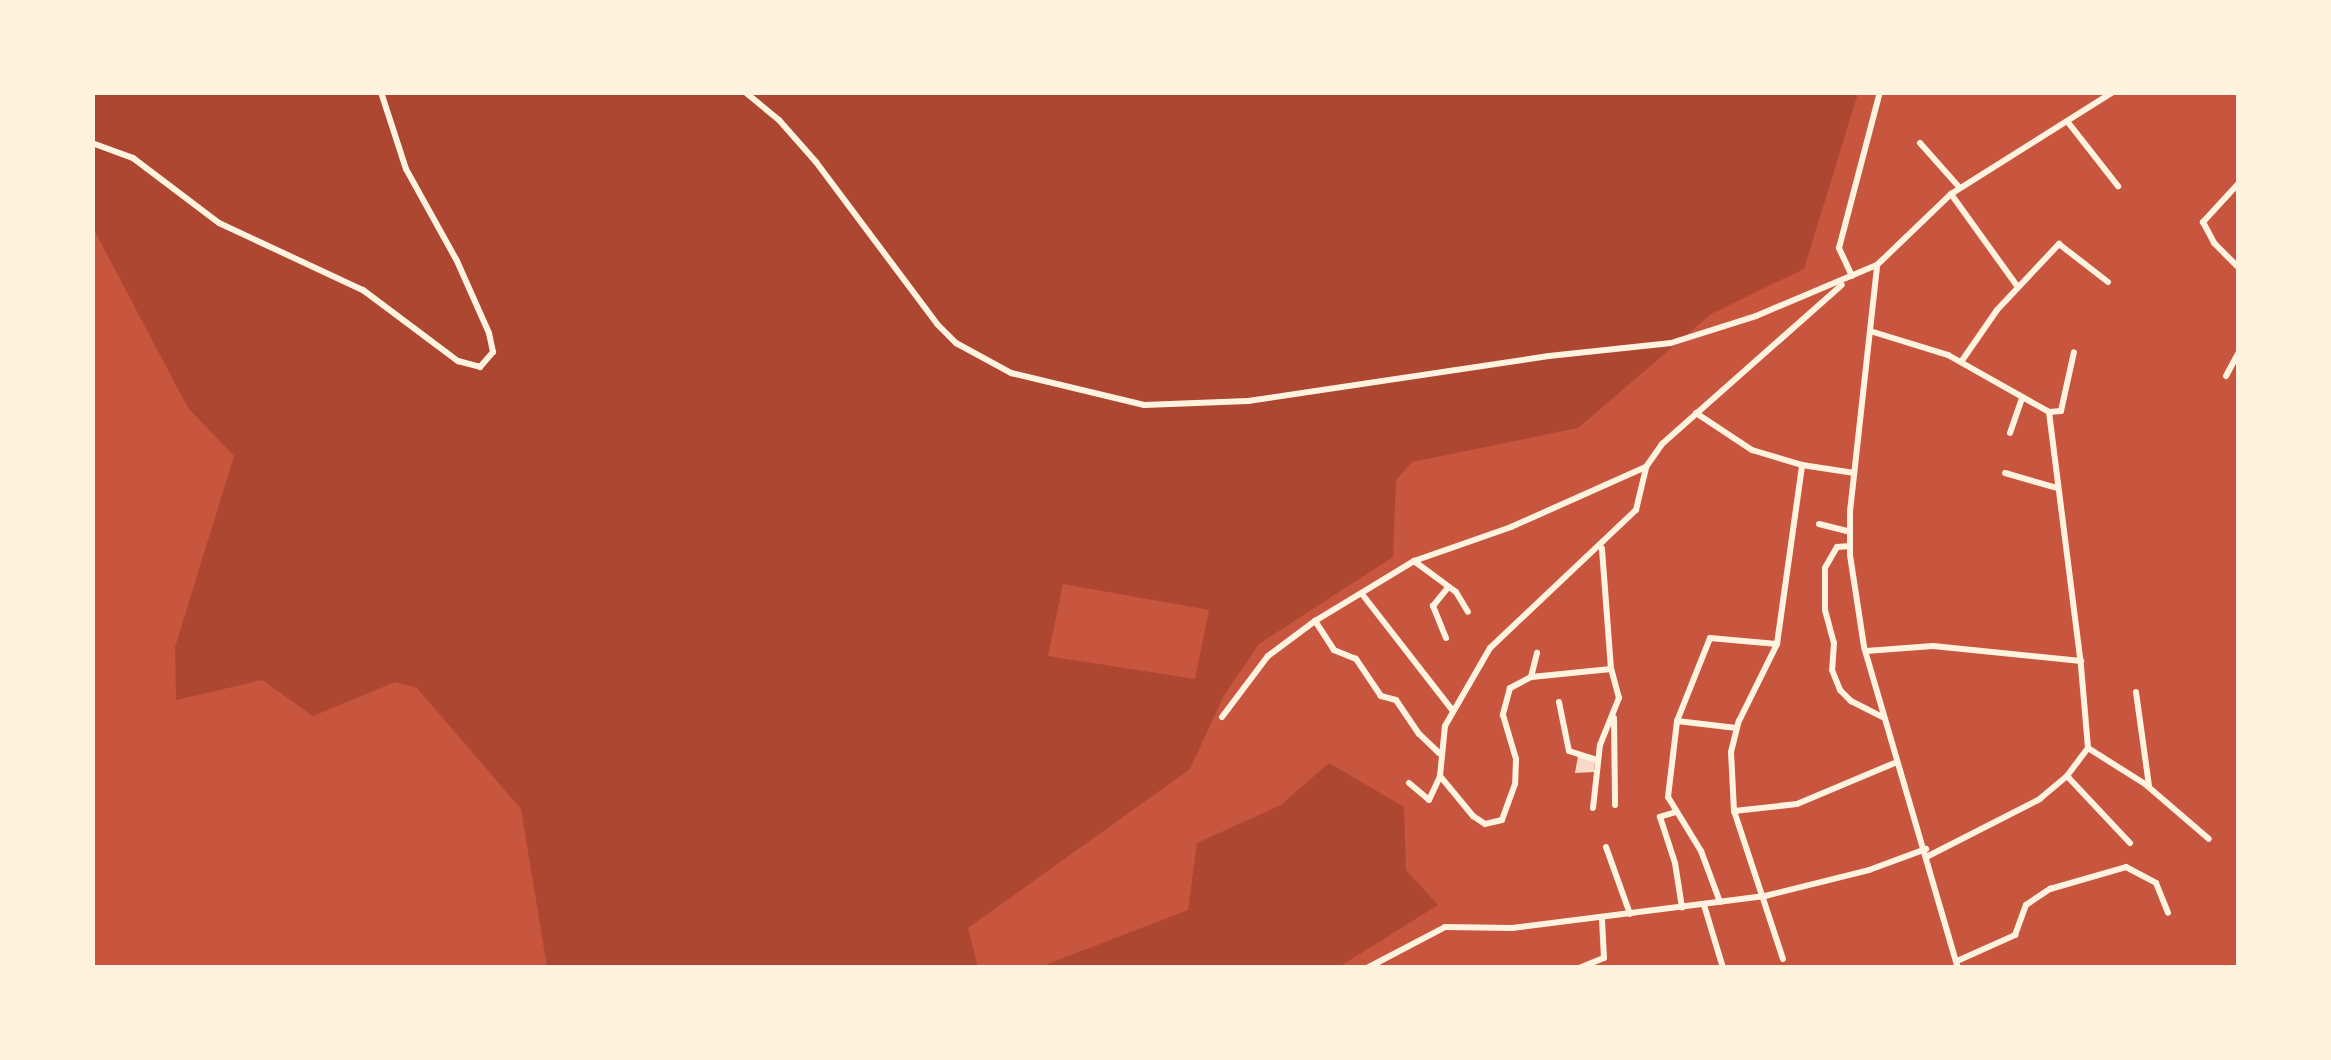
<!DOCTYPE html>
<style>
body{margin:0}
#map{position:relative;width:2331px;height:1060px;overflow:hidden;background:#c8553d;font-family:"Titillium Web",sans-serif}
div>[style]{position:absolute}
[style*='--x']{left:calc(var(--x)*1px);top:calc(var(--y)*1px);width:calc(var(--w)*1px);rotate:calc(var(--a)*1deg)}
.green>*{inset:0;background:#ae4732}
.building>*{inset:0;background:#f7dbc8}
.minor>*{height:6px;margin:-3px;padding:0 3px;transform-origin:3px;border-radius:3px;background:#fff3e0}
span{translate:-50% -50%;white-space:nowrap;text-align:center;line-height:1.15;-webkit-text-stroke:8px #fff3e0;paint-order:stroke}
.frame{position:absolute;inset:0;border:95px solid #fff3e0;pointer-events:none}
</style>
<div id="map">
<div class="green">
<div style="clip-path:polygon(evenodd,93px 93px,1858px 93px,1804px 269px,1711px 314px,1578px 428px,1412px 462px,1396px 480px,1393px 557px,1259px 644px,1223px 697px,1190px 769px,968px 928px,978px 967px,547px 967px,521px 809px,417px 688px,395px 682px,313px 716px,262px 680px,176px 700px,175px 647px,234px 456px,188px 408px,93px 228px,93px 93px,1063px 584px,1209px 610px,1195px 679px,1048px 656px,1063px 584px)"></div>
<div style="clip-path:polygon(1329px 763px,1404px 807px,1406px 870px,1438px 905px,1339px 967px,1040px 967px,1188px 910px,1197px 843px,1281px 805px)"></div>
</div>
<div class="building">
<div style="clip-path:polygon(1578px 756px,1595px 760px,1594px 772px,1575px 773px)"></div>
</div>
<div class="minor">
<div style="--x:745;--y:92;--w:44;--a:39.5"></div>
<div style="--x:779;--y:120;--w:56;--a:48.6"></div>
<div style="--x:816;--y:162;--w:202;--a:53.2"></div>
<div style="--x:937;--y:324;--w:27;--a:45"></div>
<div style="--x:956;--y:343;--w:63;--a:28.6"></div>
<div style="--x:1011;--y:373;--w:137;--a:13.5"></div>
<div style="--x:1144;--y:405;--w:104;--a:-2.2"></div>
<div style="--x:1248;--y:401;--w:304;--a:-8.5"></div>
<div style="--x:1549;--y:356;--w:123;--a:-6.1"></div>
<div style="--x:1671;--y:343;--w:89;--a:-17.6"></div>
<div style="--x:1756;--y:316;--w:131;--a:-22.9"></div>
<div style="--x:1877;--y:265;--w:103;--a:-43.8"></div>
<div style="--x:1951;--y:194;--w:191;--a:-32.2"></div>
<div style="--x:2067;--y:121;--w:83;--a:51.9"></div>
<div style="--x:92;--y:143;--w:44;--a:20.1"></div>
<div style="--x:133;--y:158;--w:108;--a:37.1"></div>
<div style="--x:219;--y:223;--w:159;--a:25"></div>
<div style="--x:363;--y:290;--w:119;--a:36.8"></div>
<div style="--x:458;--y:361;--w:23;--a:15"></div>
<div style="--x:480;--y:367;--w:20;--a:-49"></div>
<div style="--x:493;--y:352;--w:19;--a:-102"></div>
<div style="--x:489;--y:333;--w:79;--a:-114"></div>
<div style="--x:457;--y:261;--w:105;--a:-119"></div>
<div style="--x:406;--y:169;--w:81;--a:-108"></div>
<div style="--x:1920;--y:143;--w:60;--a:48.4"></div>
<div style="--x:2238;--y:184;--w:52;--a:132.6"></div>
<div style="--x:2203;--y:222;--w:24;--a:62"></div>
<div style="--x:2214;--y:243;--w:34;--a:45"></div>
<div style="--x:1951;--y:194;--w:113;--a:54.3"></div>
<div style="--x:1877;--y:267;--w:244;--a:96.3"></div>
<div style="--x:1850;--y:510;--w:45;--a:90"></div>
<div style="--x:1850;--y:555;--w:93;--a:81.3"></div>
<div style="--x:1864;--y:647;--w:334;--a:73.7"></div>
<div style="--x:1852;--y:276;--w:31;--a:-115"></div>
<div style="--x:1839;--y:248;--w:161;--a:-75.3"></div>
<div style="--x:1870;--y:331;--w:82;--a:17.1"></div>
<div style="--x:1948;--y:355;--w:116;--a:29.4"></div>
<div style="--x:2049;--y:412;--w:256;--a:82.8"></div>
<div style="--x:2081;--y:666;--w:82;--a:85.1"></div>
<div style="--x:2088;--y:748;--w:35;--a:127"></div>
<div style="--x:2067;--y:776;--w:35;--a:140"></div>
<div style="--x:2040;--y:799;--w:126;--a:153"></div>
<div style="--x:1961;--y:362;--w:63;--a:-55.3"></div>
<div style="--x:1997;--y:310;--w:91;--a:-46.8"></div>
<div style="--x:2059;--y:244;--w:62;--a:37.8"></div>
<div style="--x:2226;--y:376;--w:26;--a:-62"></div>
<div style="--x:2049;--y:412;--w:12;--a:-5"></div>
<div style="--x:2061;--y:411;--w:60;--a:-77.6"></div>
<div style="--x:1696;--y:413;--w:67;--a:33.5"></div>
<div style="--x:1752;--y:450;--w:52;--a:16.7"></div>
<div style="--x:1802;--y:465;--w:53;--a:8.7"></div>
<div style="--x:2010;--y:433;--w:37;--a:-71"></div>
<div style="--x:2005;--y:473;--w:54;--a:16.1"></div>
<div style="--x:1819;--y:524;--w:32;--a:14"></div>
<div style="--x:1850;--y:546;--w:13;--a:176"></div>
<div style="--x:1837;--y:547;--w:24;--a:120"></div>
<div style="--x:1825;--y:568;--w:42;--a:90"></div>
<div style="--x:1825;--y:610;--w:34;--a:75"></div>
<div style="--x:1834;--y:643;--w:27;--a:94"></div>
<div style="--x:1832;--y:670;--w:22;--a:68"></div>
<div style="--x:1840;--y:690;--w:16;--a:45"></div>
<div style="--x:1851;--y:701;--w:35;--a:27"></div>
<div style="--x:1414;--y:561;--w:52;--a:36.4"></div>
<div style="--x:1456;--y:592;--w:23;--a:59"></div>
<div style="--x:1362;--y:594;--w:148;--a:52.1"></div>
<div style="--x:1446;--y:638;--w:35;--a:-112"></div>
<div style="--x:1433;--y:606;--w:22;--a:-51"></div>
<div style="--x:1866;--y:651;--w:67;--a:-4.3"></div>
<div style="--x:1933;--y:646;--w:149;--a:5.8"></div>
<div style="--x:1611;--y:669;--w:80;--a:174.3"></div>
<div style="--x:1531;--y:677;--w:24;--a:152"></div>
<div style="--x:1510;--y:688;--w:28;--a:105"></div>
<div style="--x:1503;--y:715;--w:46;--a:73.5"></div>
<div style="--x:1516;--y:759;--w:25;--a:92"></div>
<div style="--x:1515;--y:784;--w:38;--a:110"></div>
<div style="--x:1502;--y:820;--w:17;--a:167"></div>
<div style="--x:1485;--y:824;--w:14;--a:-146"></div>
<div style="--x:1473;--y:816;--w:52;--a:-129.5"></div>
<div style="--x:1440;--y:776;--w:50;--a:-84.3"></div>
<div style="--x:1445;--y:726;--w:90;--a:-60"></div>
<div style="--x:1490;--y:648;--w:201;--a:-43.4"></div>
<div style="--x:1636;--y:510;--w:43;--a:-76.6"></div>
<div style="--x:1531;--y:677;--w:25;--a:-76"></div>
<div style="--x:2136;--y:692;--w:95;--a:82.1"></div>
<div style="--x:1559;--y:702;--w:50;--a:78.5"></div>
<div style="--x:1569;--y:751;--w:29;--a:18"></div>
<div style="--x:1222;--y:717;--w:76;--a:-53"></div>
<div style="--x:1268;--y:656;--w:59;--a:-36.7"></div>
<div style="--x:1614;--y:718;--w:87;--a:89.3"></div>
<div style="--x:1677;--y:721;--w:60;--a:6.7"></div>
<div style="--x:2088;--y:748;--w:67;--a:32.3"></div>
<div style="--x:2145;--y:784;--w:84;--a:40.7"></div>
<div style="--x:1439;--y:753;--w:28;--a:-136"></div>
<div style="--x:1419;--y:734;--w:41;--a:-124.1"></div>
<div style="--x:1396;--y:700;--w:16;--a:-165"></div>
<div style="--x:1381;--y:696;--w:45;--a:-124"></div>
<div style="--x:1356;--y:659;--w:24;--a:-158"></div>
<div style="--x:1334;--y:650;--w:35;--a:-123"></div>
<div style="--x:1315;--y:621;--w:116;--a:-31.2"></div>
<div style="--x:1414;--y:561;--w:103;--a:-19.3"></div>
<div style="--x:1511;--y:527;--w:148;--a:-24"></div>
<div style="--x:1646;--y:467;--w:28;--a:-55"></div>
<div style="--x:1662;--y:444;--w:240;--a:-41.5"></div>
<div style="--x:2067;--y:776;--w:92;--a:46.8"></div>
<div style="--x:1409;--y:783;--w:26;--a:40"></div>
<div style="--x:1429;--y:800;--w:26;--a:-65"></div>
<div style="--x:1593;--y:808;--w:63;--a:-83.7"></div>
<div style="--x:1600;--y:745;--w:51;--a:-68"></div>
<div style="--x:1619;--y:698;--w:30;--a:-105"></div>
<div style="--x:1611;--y:669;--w:121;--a:-94.3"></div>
<div style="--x:1734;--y:811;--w:63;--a:-6.3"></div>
<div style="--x:1797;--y:804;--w:108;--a:-22.8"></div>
<div style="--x:1676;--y:812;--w:17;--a:163"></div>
<div style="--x:1660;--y:817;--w:48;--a:71.9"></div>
<div style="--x:1675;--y:863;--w:45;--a:81"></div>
<div style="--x:1606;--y:847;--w:71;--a:70.3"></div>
<div style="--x:1720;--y:902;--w:54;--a:-110.4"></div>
<div style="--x:1701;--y:851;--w:63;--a:-121.4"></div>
<div style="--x:1668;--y:797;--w:77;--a:-83.2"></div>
<div style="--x:1677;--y:721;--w:89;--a:-68.3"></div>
<div style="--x:1710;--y:638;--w:67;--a:5.1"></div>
<div style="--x:1704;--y:905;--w:66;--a:73.2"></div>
<div style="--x:1783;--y:959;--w:156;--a:-108.3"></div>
<div style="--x:1734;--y:811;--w:59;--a:-92.9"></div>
<div style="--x:1731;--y:752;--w:32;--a:-76"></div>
<div style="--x:1739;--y:721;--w:86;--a:-63.7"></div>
<div style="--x:1777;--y:644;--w:181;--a:-82"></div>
<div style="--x:1957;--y:961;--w:64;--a:-24.1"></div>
<div style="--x:2015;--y:935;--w:32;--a:-70"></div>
<div style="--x:2026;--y:905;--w:29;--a:-34"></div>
<div style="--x:2050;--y:889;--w:79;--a:-16.1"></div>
<div style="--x:2126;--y:867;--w:34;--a:28"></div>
<div style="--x:2156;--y:883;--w:32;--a:68"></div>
<div style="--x:1367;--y:968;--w:88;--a:-27.7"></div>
<div style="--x:1445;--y:927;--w:67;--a:0.9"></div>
<div style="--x:1512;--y:928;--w:255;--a:-7.2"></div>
<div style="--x:1765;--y:896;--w:107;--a:-14"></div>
<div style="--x:1869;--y:870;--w:61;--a:-20.2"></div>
<div style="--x:1579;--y:968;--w:27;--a:-22"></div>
<div style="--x:1604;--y:958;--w:39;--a:-93"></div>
</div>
<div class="frame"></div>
</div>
